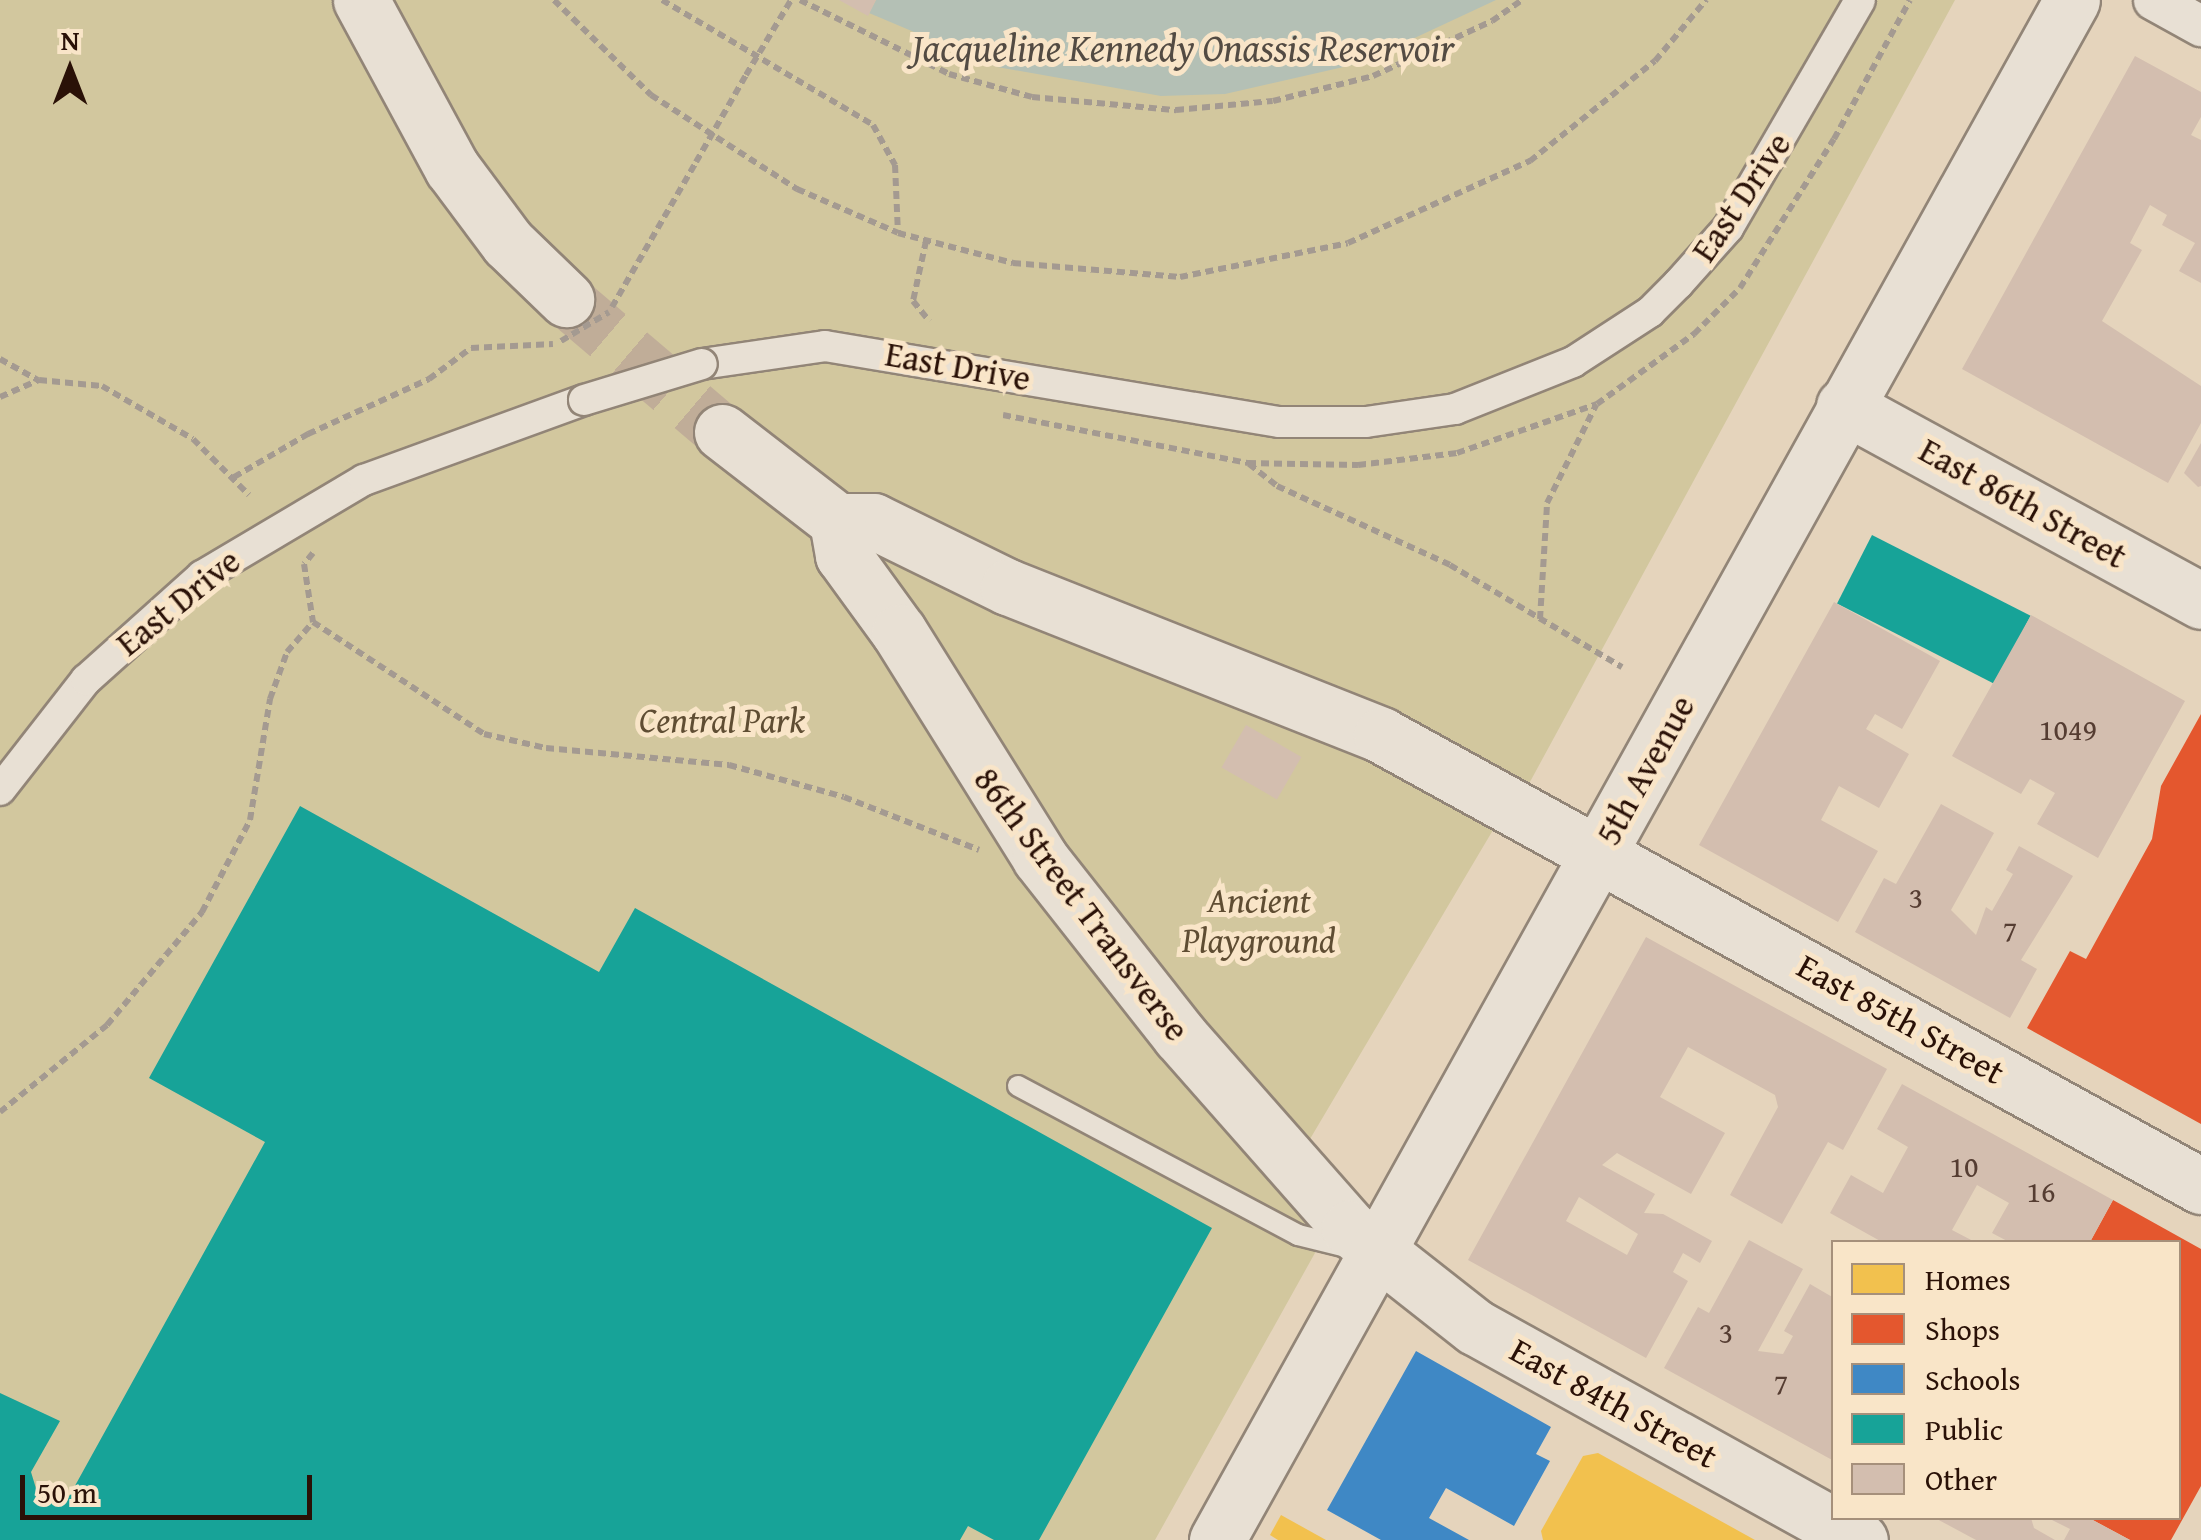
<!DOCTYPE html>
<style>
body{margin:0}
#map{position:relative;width:2201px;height:1540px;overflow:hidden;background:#e5d4bc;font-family:"Gentium Book Plus",serif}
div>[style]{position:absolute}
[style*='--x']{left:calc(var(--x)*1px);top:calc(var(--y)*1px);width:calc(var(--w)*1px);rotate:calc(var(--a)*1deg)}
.green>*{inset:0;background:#d2c79e}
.water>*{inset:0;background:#b4c0b5}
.homes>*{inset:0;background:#f2c14e}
.shops>*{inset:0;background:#e4572e}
.schools>*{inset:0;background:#3f88c5}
.public>*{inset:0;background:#17a398;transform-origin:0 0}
.building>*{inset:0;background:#d3beaf;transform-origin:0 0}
.secondary-tunnel>*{height:55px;margin-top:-27.5px;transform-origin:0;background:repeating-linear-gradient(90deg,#c0ad98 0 55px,transparent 0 83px)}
.path>*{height:6px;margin-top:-3px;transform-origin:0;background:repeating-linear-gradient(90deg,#a49a91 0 8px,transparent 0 13px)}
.roads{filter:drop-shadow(2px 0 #928577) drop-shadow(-2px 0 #928577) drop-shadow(0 2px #928577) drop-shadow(0 -2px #928577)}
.service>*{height:20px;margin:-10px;padding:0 10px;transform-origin:10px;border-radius:10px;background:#e8e0d4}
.pedestrian>*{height:30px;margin:-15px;padding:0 15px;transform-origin:15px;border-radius:15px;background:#e8e0d4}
.minor>*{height:40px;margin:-20px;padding:0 20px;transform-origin:20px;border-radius:20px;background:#e8e0d4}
.secondary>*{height:55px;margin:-27.5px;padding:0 27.5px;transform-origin:27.5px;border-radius:27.5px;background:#e8e0d4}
.path-bridge>*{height:6px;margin-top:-3px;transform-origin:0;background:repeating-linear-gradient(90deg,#a49a91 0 8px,transparent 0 13px)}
.bridges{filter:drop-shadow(2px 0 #928577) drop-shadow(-2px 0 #928577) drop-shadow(0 2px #928577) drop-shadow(0 -2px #928577)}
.pedestrian-bridge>*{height:30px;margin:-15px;padding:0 15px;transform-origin:15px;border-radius:15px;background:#e8e0d4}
span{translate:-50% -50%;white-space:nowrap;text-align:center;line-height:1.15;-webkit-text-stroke:10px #f9e5c8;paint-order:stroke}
.number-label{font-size:30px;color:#553d32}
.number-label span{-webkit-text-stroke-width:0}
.street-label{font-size:35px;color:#2a1107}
.park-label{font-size:35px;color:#5f4d33;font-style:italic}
.water-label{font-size:38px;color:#534b43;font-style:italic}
.legend{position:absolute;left:1831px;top:1240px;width:350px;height:280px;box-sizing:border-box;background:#f9e5c8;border:2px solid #a6907b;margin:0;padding:12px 18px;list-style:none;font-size:30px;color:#2a1107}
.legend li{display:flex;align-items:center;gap:20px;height:50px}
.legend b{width:50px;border:2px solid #a6907b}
.north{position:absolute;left:20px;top:20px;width:100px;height:100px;-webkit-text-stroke:8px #f9e5c8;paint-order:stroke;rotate:0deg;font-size:28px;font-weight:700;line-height:40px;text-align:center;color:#2a1107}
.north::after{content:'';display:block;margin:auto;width:35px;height:45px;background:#2a1107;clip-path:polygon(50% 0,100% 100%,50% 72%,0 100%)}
.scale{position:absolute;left:20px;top:1475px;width:292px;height:45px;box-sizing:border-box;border:5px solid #2a1107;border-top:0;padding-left:12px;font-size:30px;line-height:35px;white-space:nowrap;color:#2a1107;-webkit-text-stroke:8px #f9e5c8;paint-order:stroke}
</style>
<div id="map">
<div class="green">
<div style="clip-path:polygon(0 0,1955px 0,1531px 780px,1493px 830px,1281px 1188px,1325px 1235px,1155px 1540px,0 1540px)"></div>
</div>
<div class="water">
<div style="clip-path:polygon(876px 0,1496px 0,1361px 63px,1225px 94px,1161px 96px,997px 67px,869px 13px)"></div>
</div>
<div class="homes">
<div style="clip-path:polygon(1598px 1453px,1755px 1540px,1543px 1540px,1541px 1531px,1583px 1456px)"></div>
<div style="clip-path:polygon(1281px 1515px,1326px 1540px,1278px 1540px,1270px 1535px)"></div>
</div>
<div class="shops">
<div style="clip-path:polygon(2201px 714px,2201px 1124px,2027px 1028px,2070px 951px,2086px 959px,2152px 839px,2161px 786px)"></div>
<div style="clip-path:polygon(2113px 1200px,2201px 1249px,2201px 1486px,2171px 1540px,2130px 1540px,2089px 1518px,2178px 1518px,2178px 1242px,2090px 1242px)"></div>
</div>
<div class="schools">
<div style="clip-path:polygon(1416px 1351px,1551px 1427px,1536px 1454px,1550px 1461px,1514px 1526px,1446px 1488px,1429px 1518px,1469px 1540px,1381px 1540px,1327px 1510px)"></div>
</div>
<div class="public">
<div style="left:1872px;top:535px;width:178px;height:77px;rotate:27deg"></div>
<div style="clip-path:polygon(300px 806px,599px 972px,635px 908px,1212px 1228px,1039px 1540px,994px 1540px,968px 1526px,960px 1540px,0 1540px,0 1393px,60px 1421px,31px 1472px,38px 1495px,57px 1505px,66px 1502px,265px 1142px,149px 1078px)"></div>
</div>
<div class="building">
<div style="clip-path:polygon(839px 0,876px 0,868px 16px)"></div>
<div style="clip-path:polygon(2135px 56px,2201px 92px,2201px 117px,2191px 135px,2201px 140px,2201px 283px,2179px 271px,2195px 243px,2162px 225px,2167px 215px,2150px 205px,2130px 243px,2142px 250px,2102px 321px,2201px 386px,2201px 423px,2168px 483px,1962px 369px)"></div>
<div style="clip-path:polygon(2201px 443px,2201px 486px,2198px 487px,2184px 473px)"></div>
<div style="clip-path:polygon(1834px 602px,1940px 661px,1902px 729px,1875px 714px,1866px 729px,1909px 754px,1879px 808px,1839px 786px,1821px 820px,1878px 851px,1838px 922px,1699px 845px)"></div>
<div style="clip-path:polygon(2031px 615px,2185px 701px,2098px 858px,2037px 824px,2055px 793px,2030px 779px,2021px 794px,1952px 756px)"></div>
<div style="left:1246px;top:725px;width:64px;height:49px;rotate:30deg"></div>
<div style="clip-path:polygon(1941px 804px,1994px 833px,1951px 910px,1976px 935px,1986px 907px,1992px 911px,2013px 874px,2006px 870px,2019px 846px,2073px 876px,2021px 960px,2037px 969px,2010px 1018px,1855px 932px,1884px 878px,1896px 884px)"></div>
<div style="clip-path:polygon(evenodd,1646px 937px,1887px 1069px,1843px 1150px,1828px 1142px,1782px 1224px,1730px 1195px,1778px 1107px,1775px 1095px,1688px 1047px,1660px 1097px,1725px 1133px,1691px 1194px,1617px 1153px,1602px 1165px,1655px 1194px,1644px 1213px,1663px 1214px,1712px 1241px,1700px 1263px,1683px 1253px,1673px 1272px,1688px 1281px,1646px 1358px,1468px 1260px,1646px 937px,1579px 1197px,1638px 1234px,1627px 1255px,1566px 1221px,1579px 1197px)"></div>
<div style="clip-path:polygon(1902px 1084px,2113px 1200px,2090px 1242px,2009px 1242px,1992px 1233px,2009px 1203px,1977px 1185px,1952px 1230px,1975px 1242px,1882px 1242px,1830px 1213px,1851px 1175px,1883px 1193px,1908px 1147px,1877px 1129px)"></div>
<div style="clip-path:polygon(1749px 1240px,1803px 1269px,1758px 1351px,1783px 1354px,1793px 1336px,1784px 1331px,1810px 1284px,1834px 1298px,1834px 1461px,1664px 1368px,1698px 1307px,1709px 1313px)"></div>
<div style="clip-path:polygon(1935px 1518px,2031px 1518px,2034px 1528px,2055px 1540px,1976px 1540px)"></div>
<div style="clip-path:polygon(2048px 1518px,2089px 1518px,2130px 1540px,2064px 1540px,2070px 1529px)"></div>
</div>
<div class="secondary-tunnel">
<div style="--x:566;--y:299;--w:205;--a:40.4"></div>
</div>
<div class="path">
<div style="--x:554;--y:0;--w:136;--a:44.4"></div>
<div style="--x:651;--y:95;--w:174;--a:32.8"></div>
<div style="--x:797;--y:189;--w:110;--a:23.5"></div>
<div style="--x:898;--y:233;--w:119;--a:14.6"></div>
<div style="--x:1013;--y:263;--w:168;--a:4.8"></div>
<div style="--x:1180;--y:277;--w:171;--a:-11.4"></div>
<div style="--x:1348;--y:243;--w:200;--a:-24.3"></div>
<div style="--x:1530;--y:161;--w:160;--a:-38.7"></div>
<div style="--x:1655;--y:61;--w:80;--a:-50.1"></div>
<div style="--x:662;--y:0;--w:245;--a:30.6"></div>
<div style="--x:873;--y:125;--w:46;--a:61.2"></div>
<div style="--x:895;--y:165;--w:68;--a:87.5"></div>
<div style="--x:800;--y:0;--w:166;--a:26.4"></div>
<div style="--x:949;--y:74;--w:86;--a:15.5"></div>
<div style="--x:1032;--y:97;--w:145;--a:5.2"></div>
<div style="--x:1176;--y:110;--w:97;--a:-5.3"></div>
<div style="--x:1273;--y:101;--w:103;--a:-14"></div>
<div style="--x:1373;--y:76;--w:131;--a:-24.8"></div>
<div style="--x:1492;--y:21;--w:37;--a:-35"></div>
<div style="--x:746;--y:75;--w:87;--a:-59"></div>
<div style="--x:926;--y:241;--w:61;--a:102.2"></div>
<div style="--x:913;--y:301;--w:26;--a:51"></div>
<div style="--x:612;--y:307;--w:168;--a:-59.9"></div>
<div style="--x:0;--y:359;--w:43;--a:28.9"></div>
<div style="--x:0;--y:397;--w:43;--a:-23.6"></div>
<div style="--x:39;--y:380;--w:63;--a:5.4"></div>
<div style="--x:102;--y:386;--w:105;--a:30.2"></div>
<div style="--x:193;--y:439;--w:79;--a:45"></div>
<div style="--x:1003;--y:415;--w:250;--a:11.1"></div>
<div style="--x:1248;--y:463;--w:110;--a:1"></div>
<div style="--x:1358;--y:465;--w:100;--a:-6.9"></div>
<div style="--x:1457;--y:453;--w:148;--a:-19.3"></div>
<div style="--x:1597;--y:404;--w:120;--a:-35.8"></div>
<div style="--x:1694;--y:334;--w:65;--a:-45"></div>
<div style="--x:1740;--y:288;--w:176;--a:-57.8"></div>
<div style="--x:1834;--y:139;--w:158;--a:-61.3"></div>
<div style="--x:1249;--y:464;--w:36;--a:38"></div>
<div style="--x:1277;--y:486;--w:190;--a:24.5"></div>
<div style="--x:1450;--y:565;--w:200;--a:30.7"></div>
<div style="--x:234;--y:477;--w:86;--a:-30.2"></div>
<div style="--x:308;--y:434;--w:133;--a:-24.4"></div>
<div style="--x:429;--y:379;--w:52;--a:-36.4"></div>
<div style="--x:471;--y:348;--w:82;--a:-2.8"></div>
<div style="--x:313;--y:553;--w:14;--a:129"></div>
<div style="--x:304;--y:564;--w:59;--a:81.2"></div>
<div style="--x:1540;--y:619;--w:116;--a:-86.5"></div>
<div style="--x:1547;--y:503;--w:110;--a:-63.4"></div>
<div style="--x:0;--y:1112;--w:138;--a:-39.1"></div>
<div style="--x:107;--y:1025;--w:148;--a:-49.9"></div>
<div style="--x:202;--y:912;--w:104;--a:-62.4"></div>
<div style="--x:250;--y:820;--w:123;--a:-80.6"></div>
<div style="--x:270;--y:699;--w:50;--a:-70.1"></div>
<div style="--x:287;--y:652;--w:40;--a:-49"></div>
<div style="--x:313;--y:622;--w:204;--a:33.2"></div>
<div style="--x:484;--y:734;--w:64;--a:12.7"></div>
<div style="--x:546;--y:748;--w:184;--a:5.3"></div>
<div style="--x:729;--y:765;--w:119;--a:15.5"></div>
<div style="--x:844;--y:797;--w:145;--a:21.4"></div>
</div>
<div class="roads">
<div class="service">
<div style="--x:1018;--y:1086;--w:317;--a:28"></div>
<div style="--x:1298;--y:1235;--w:50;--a:13.8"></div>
</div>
<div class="pedestrian">
<div style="--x:702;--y:364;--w:124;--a:-8.3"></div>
<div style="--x:825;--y:346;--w:460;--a:9.5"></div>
<div style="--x:1279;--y:422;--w:87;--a:0"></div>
<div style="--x:1366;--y:422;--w:90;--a:-8.3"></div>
<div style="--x:1455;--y:409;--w:127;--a:-21.7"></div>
<div style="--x:1573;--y:362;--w:92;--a:-33"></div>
<div style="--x:1650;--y:312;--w:40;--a:-45"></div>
<div style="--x:1678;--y:284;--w:75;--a:-48.2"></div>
<div style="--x:1728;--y:228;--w:263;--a:-59.9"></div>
<div style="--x:0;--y:790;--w:140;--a:-52"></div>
<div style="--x:86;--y:680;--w:156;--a:-41.9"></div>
<div style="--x:202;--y:576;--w:188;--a:-30.7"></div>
<div style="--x:364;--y:480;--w:234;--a:-20"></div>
</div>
<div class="minor">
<div style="--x:2154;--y:0;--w:54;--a:29"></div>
</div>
<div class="secondary">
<div style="--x:361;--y:0;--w:191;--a:61.6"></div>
<div style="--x:452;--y:168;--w:94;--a:53.3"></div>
<div style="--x:508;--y:243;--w:81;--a:44"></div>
<div style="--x:1844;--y:406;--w:407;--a:28.6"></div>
<div style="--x:722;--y:432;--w:145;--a:37.7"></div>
<div style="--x:837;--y:521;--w:36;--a:0"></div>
<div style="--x:873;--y:521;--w:150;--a:26.1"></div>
<div style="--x:1008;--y:587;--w:401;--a:21.6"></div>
<div style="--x:1381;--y:735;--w:936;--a:28.81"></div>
<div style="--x:837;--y:521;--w:35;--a:80"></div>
<div style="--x:843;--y:555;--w:95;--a:54"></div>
<div style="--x:899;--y:632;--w:266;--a:58"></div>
<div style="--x:1040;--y:858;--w:226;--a:51.8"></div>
<div style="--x:1180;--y:1036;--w:256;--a:48.6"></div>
<div style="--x:1349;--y:1228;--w:160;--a:38.2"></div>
<div style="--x:1475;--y:1327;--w:440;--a:29"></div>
<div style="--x:1217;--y:1540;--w:1761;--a:-60.96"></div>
</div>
</div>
<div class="path-bridge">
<div style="--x:696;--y:162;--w:100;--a:-60.1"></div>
<div style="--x:561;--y:341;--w:56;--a:-31.1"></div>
</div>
<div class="bridges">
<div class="pedestrian-bridge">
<div style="--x:584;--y:400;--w:123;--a:-17"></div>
</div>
</div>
<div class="number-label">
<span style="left:2068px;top:729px">1049</span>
<span style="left:1916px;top:897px">3</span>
<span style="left:2010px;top:930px">7</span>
<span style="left:1964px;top:1166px">10</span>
<span style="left:2041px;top:1191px">16</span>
<span style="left:1726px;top:1332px">3</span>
<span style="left:1781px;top:1383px">7</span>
</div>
<div class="street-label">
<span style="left:1741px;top:197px;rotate:-56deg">East Drive</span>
<span style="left:958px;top:366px;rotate:10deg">East Drive</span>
<span style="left:2023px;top:503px;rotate:29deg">East 86th Street</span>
<span style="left:178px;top:602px;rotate:-39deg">East Drive</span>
<span style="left:1645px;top:770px;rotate:-61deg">5th Avenue</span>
<span style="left:1082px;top:904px;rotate:53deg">86th Street Transverse</span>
<span style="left:1901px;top:1019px;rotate:29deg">East 85th Street</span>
<span style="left:1614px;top:1403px;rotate:29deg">East 84th Street</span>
</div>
<div class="park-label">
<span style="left:722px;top:720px">Central Park</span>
<span style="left:1259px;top:920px">Ancient<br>Playground</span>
</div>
<div class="water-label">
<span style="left:1183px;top:48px">Jacqueline Kennedy Onassis Reservoir</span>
</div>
<ul class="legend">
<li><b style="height:28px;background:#f2c14e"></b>Homes</li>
<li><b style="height:28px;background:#e4572e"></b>Shops</li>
<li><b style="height:28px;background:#3f88c5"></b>Schools</li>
<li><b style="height:28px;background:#17a398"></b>Public</li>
<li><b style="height:28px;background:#d3beaf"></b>Other</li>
</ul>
<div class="north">N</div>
<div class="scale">50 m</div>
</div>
